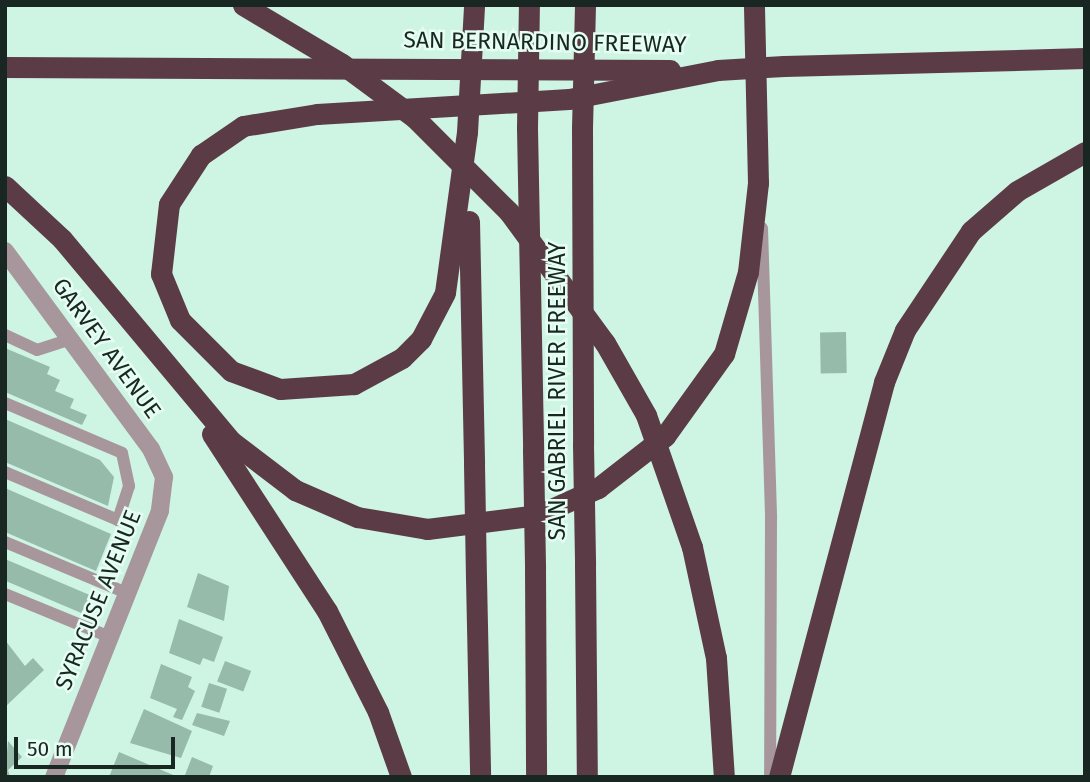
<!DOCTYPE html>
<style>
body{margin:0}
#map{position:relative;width:1090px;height:782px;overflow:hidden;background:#cef4e3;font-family:"Fira Sans",sans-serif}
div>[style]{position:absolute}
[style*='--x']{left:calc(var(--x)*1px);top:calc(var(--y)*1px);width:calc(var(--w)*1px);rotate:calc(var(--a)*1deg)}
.building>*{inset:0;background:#96bbab;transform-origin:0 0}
.service>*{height:12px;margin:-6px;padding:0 6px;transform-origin:6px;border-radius:6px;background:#a7979c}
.minor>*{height:18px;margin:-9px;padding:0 9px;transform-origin:9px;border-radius:9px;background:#a7979c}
.motorway>*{height:21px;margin:-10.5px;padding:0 10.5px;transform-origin:10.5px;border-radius:10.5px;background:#5b3c46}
.motorway-bridge>*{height:21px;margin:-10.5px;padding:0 10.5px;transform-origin:10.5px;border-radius:10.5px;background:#5b3c46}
span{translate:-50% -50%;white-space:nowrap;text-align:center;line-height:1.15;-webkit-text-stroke:5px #e6fdf3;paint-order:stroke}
.street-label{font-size:23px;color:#182721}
.frame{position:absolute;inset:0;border:7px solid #182721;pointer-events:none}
.scale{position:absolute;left:14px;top:737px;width:161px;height:32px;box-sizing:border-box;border:4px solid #182721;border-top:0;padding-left:9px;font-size:21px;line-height:24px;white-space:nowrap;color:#182721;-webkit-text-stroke:5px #e6fdf3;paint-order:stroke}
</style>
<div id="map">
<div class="building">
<div style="left:846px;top:332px;width:41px;height:26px;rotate:89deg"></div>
<div style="clip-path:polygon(5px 348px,50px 367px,47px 374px,60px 380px,55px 391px,74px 399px,70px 408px,87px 415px,82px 425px,5px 392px)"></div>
<div style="clip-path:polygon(5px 419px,100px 460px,114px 477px,108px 506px,5px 462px)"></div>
<div style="clip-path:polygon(5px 488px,111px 534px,96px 571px,5px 532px)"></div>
<div style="left:5px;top:559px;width:92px;height:20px;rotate:23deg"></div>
<div style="clip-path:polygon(198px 573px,229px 586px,224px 621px,187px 607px)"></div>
<div style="clip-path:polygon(179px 619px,223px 637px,214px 662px,203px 658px,200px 665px,169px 653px)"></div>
<div style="clip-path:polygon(5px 640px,25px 666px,33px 658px,44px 670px,5px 707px)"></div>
<div style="left:225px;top:661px;width:28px;height:22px;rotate:21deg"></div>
<div style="clip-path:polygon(161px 664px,192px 677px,188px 687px,195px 691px,182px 720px,173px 717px,177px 709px,150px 698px)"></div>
<div style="left:209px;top:683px;width:19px;height:25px;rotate:18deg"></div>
<div style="clip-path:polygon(144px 709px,192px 731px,181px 758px,130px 743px)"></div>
<div style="clip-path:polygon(197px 713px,230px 721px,224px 736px,192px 725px)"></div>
<div style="clip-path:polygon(8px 741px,22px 757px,8px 770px,10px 777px,5px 777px)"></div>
<div style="clip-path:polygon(119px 752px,178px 777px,109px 777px)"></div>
<div style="clip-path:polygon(192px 757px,213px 766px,209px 777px,185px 775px)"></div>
</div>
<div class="service">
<div style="--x:762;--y:228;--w:290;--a:88.2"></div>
<div style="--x:771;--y:518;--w:259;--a:90.2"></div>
<div style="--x:5;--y:335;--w:35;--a:25"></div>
<div style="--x:37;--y:350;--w:35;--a:-18"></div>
<div style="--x:5;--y:403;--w:127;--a:23.1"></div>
<div style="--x:122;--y:453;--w:34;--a:78"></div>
<div style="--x:129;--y:486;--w:36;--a:108"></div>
<div style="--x:118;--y:520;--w:123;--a:-157"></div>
<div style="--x:5;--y:542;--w:132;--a:22.7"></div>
<div style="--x:5;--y:594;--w:113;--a:22.3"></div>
</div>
<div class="minor">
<div style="--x:5;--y:251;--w:246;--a:53.6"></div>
<div style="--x:151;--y:449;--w:31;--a:65"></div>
<div style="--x:164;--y:477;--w:34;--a:97"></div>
<div style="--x:160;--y:511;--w:286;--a:111.7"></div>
</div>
<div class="motorway">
<div style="--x:784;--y:66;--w:301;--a:-1.5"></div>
<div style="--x:5;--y:67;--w:665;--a:0.26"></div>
<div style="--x:527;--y:128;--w:322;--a:88.9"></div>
<div style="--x:582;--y:128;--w:317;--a:89.8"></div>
<div style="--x:467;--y:132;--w:162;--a:97.8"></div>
<div style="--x:445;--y:293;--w:52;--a:117.6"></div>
<div style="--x:421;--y:339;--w:27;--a:135"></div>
<div style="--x:402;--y:358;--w:55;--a:151.6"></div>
<div style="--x:354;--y:384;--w:74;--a:176.1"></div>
<div style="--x:280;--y:389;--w:52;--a:-159.8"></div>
<div style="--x:231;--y:371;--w:72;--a:-135"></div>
<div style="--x:180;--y:320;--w:50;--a:-112.4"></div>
<div style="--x:161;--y:274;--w:70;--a:-83.5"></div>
<div style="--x:169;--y:204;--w:59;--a:-56.9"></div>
<div style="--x:201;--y:155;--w:51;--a:-34.6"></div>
<div style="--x:243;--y:126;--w:75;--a:-9.2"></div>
<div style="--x:317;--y:114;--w:252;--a:-3.4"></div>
<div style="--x:569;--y:99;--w:152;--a:-11"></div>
<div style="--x:5;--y:186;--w:78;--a:42.9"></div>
<div style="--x:62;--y:239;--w:263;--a:50.1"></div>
<div style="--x:231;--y:441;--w:81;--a:37.4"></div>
<div style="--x:295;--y:490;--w:68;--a:23.5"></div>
<div style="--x:357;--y:517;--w:71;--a:9.7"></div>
<div style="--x:427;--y:529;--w:112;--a:-7.2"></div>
<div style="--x:538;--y:515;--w:66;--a:-24.2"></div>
<div style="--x:598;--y:488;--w:85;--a:-37.8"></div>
<div style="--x:665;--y:436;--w:101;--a:-54.3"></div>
<div style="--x:724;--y:354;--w:85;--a:-73.7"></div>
<div style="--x:748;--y:272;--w:90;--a:-83.6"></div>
<div style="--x:758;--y:183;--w:178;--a:-91.3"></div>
<div style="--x:469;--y:221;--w:243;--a:88.8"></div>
<div style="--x:212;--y:434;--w:211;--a:57"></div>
<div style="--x:327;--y:611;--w:113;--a:63.2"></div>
<div style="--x:378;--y:712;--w:69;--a:70.5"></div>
<div style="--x:585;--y:565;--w:212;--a:89.5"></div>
<div style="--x:535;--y:569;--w:208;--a:89.7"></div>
<div style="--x:476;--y:578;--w:199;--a:88.8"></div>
<div style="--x:779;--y:777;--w:409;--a:-75.1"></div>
<div style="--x:884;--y:382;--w:56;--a:-68"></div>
<div style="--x:905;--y:330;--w:119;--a:-56.3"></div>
<div style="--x:971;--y:231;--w:61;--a:-41"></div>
<div style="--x:1017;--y:191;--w:78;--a:-29.8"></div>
</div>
<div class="motorway-bridge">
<div style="--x:243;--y:5;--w:115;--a:30.8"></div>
<div style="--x:342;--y:64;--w:91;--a:36.5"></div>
<div style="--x:415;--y:118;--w:133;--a:45"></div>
<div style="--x:509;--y:212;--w:162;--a:53.8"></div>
<div style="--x:605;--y:343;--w:83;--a:60.3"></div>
<div style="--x:646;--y:415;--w:140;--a:70.8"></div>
<div style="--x:692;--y:547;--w:114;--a:77.8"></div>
<div style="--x:716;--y:658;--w:119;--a:86.2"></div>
<div style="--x:718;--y:70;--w:66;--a:-3.5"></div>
<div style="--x:527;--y:128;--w:123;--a:-89.1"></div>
<div style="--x:582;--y:128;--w:123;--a:-88.6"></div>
<div style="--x:467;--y:132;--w:127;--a:-86.8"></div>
<div style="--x:583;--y:445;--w:120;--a:89"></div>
<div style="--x:533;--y:450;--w:119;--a:89"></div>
<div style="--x:474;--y:464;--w:114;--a:89"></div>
</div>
<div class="street-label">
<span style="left:545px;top:42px;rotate:1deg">SAN BERNARDINO FREEWAY</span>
<span style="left:107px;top:348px;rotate:54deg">GARVEY AVENUE</span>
<span style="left:557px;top:391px;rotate:-90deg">SAN GABRIEL RIVER FREEWAY</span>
<span style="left:98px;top:600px;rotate:-68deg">SYRACUSE AVENUE</span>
</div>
<div class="frame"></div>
<div class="scale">50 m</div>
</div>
